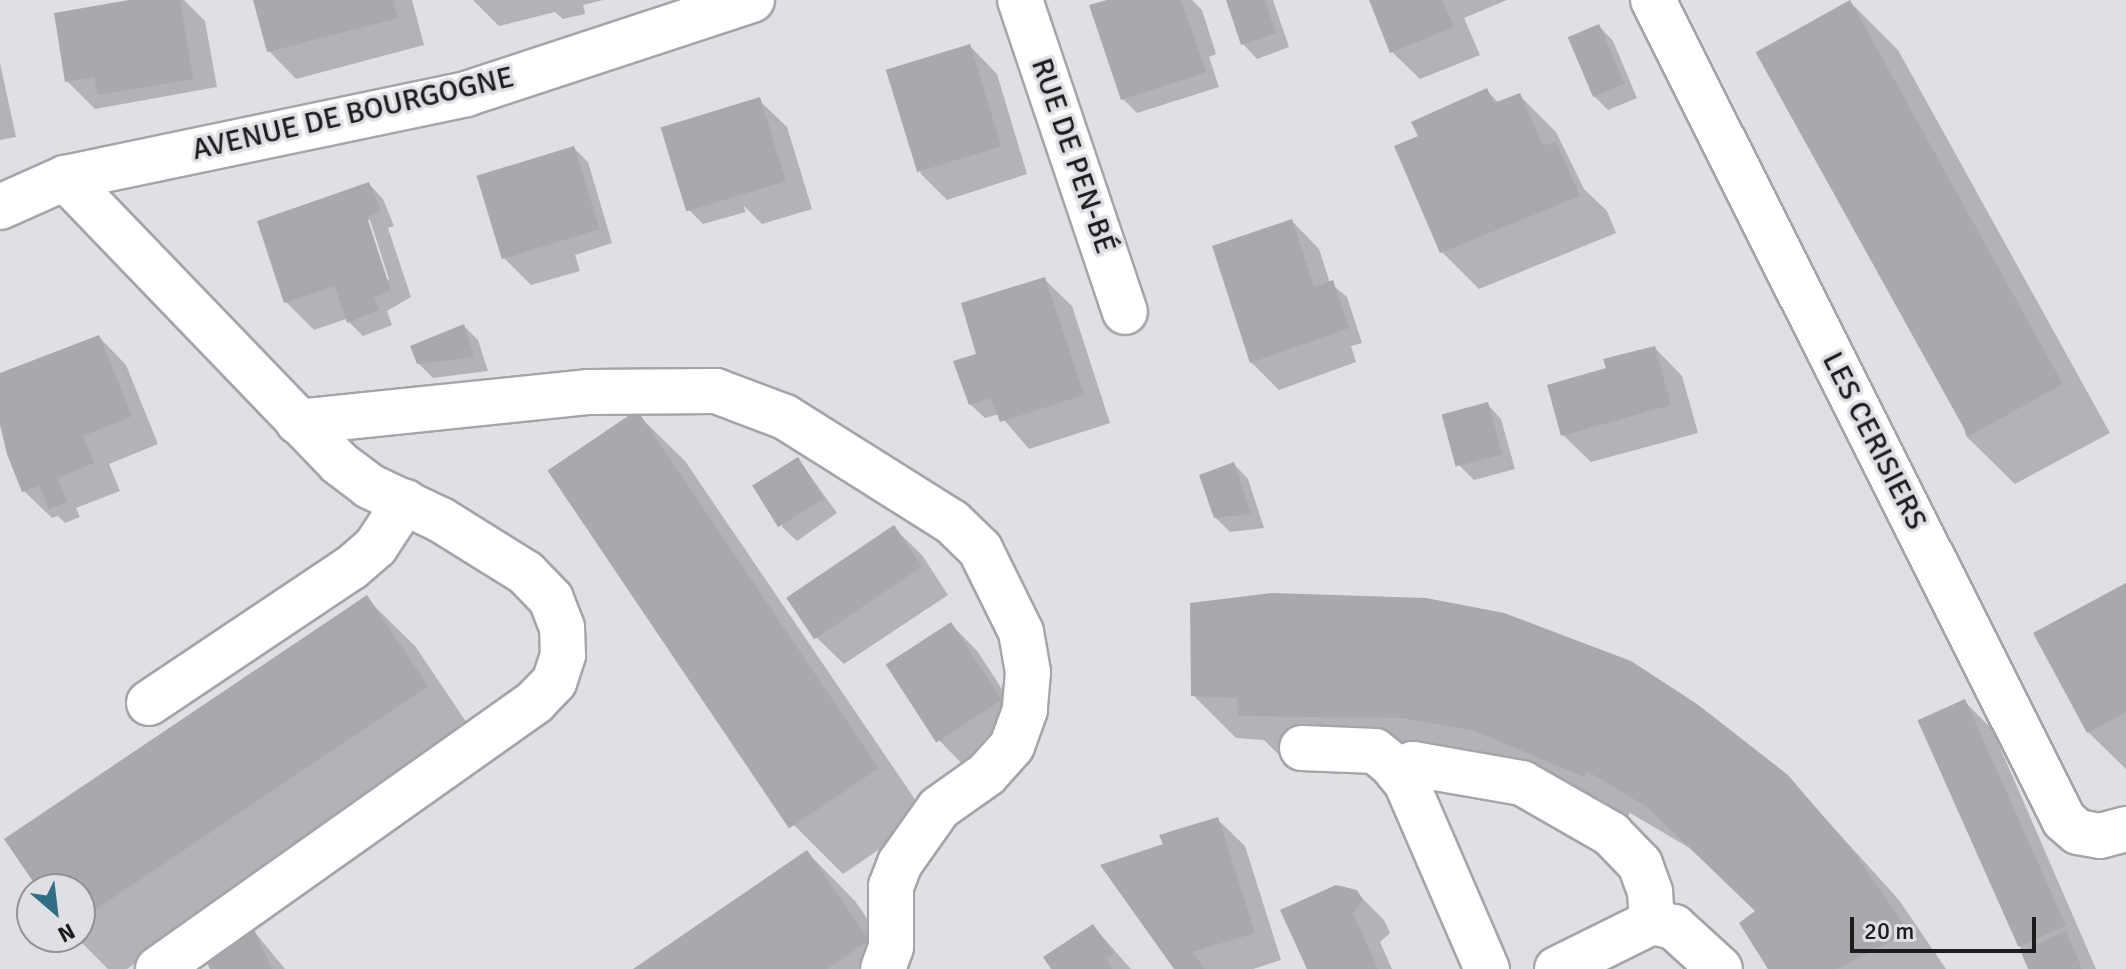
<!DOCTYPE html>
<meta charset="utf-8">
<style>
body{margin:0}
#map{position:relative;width:2126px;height:969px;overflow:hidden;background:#dfe0e4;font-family:Signika,sans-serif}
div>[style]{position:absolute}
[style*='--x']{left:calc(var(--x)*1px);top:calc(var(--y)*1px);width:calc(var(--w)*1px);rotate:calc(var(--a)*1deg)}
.shadow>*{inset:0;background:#0003}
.building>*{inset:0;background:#a9a8ac;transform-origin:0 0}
.roads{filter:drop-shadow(2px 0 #a5a5a9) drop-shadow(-2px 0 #a5a5a9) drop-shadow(0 2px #a5a5a9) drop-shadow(0 -2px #a5a5a9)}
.minor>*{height:44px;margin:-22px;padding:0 22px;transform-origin:22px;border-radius:22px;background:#fff}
span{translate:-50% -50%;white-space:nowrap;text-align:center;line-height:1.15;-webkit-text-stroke:7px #dfe0e4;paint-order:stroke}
.street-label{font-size:30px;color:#1c1c1d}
.north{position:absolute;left:16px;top:873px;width:80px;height:80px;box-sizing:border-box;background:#dfe0e4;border:2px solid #919294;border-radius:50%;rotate:152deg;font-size:22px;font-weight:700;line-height:32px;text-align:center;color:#1c1c1d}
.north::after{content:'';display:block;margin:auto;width:28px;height:36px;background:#306e84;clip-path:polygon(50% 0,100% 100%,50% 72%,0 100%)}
.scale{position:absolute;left:1850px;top:917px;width:186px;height:36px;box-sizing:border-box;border:4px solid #1c1c1d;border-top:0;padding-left:10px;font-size:24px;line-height:28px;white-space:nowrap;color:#1c1c1d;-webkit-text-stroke:6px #dfe0e4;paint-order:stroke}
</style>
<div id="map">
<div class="shadow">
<div style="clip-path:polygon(141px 0,184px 0,205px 21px,217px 87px,95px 109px,67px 81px)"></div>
<div style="clip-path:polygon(255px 0,412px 0,424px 45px,296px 79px,269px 51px)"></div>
<div style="clip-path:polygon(473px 0,603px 0,583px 5px,585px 14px,563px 19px,555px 12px,499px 26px)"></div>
<div style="clip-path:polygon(1114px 0,1192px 0,1202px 10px,1216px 54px,1209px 57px,1219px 87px,1137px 113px,1123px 99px)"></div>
<div style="clip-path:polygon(1228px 0,1273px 0,1289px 47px,1257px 59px,1243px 44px)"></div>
<div style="clip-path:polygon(1371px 0,1507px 0,1464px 18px,1480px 55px,1420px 79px,1392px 52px)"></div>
<div style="clip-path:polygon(1849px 1px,1898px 50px,2110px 433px,2015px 484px,1966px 436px)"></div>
<div style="clip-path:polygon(1599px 26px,1613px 41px,1637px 98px,1608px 110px,1594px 96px)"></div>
<div style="clip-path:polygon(970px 46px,997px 74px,1027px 174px,947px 200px,920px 173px)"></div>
<div style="clip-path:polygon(0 63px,16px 137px,0 140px)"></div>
<div style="clip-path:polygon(1487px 91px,1499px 103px,1519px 95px,1556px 132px,1584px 189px,1607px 211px,1616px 233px,1479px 289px,1442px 252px,1421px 136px)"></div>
<div style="clip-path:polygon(759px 100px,787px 127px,812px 209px,762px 224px,743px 205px,746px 212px,703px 224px,689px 210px)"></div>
<div style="clip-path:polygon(574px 148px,588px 162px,612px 243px,575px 255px,580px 271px,531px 285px,504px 258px)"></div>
<div style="clip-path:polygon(evenodd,369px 184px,383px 199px,394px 226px,388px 228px,411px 297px,387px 311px,392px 325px,363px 336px,346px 319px,314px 330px,286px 302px,369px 184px,366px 220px,370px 220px,389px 279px,386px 280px,366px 220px)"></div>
<div style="clip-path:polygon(1292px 221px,1319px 249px,1330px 283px,1347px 297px,1362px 343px,1351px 346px,1356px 362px,1279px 390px,1251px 362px)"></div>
<div style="clip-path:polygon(1044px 279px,1072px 306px,1110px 423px,1029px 449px,999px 414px,985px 418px,970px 404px,975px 356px)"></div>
<div style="clip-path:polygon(464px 326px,478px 340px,488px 371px,433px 378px,418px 363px)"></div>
<div style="clip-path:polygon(99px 337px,126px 365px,158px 444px,109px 464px,120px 491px,76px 508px,80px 517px,65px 523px,58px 516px,52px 518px,24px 491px,0 420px,0 376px)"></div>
<div style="clip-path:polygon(1655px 348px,1682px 376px,1698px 433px,1591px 462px,1563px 435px,1609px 370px)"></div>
<div style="clip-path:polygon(1487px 404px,1501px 419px,1515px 469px,1474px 480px,1459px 465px)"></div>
<div style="clip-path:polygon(636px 413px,685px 461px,927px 817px,843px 874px,794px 825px)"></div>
<div style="clip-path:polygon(798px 459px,837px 513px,797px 541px,782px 527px)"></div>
<div style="clip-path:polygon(1234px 464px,1248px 479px,1264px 528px,1230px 532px,1215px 517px)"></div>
<div style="clip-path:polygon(894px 528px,922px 555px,948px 595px,844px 664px,816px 637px)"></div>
<div style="clip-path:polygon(2126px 585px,2126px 769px,2088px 732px)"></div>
<div style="clip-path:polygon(366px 598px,415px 646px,475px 735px,127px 969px,108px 969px,76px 937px,80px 937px,80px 889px,40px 889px)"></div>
<div style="clip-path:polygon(1192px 604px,1787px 776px,1899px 900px,1946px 969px,1771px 969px,1757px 912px,1693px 850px,1630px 813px,1627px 818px,1520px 773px,1283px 759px,1264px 740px,1236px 738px,1193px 695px)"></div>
<div style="clip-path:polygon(951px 624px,978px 652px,1027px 728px,966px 768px,939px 740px)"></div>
<div style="clip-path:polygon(1965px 702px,1992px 729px,2096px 969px,2030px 969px,1921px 722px)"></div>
<div style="clip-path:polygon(1217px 819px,1245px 846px,1281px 960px,1253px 969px,1177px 969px,1166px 846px)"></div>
<div style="clip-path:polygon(807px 852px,855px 901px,902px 969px,636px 969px)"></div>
<div style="clip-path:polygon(1356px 892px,1384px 920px,1390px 933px,1380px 942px,1392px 969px,1309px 969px)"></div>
<div style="clip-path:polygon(1093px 926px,1131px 969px,1053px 969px)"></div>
<div style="clip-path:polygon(253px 930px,285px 969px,213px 969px)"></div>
</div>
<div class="building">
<div style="clip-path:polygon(129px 0,180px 0,193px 79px,98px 95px,94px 77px,65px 82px,54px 13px)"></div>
<div style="clip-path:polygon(253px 0,393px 0,398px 18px,267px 52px)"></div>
<div style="clip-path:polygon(1107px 0,1181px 0,1206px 72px,1121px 100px,1089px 5px)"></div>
<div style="clip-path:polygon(1226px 0,1265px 0,1276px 33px,1241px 45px)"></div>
<div style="clip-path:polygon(1369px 0,1442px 0,1454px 27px,1390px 53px)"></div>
<div style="left:1850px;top:0;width:439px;height:108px;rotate:61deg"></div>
<div style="left:1599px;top:24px;width:65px;height:34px;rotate:67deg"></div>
<div style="left:970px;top:44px;width:107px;height:88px;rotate:73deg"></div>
<div style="clip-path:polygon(1487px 88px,1494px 103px,1520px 93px,1543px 146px,1556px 141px,1580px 196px,1440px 253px,1394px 146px,1418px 136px,1411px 122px)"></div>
<div style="left:760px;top:97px;width:88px;height:104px;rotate:73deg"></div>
<div style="left:574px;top:146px;width:87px;height:102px;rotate:73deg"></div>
<div style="clip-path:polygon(369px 182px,381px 211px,367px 217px,391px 291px,374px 297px,379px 310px,347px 323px,335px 286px,284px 303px,257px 221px)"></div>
<div style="clip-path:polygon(1292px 219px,1314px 287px,1333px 280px,1349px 328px,1250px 363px,1212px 246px)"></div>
<div style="clip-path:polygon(1045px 277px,1084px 395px,1000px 422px,991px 398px,969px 405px,953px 361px,976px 354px,961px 303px)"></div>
<div style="clip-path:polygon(464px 324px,474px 357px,417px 364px,410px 346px)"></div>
<div style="clip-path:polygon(99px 335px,132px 416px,83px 436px,94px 463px,57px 478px,67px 502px,49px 509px,39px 485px,22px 492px,7px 454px,0 425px,0 373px)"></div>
<div style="clip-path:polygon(1655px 346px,1671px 405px,1561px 436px,1547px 385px,1606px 368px,1603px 359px)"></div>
<div style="left:1488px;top:402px;width:54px;height:48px;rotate:75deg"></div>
<div style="left:637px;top:410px;width:432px;height:108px;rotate:56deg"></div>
<div style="left:798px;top:457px;width:49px;height:54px;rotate:58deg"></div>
<div style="clip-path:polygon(1234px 462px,1251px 514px,1214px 518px,1199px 475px)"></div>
<div style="left:894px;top:525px;width:50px;height:130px;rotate:56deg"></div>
<div style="clip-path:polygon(2126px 583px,2126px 712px,2087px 733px,2033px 633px)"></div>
<div style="clip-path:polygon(1272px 593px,1426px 598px,1504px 613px,1631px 661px,1697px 704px,1788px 775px,1856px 855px,1909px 932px,1837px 969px,1768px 969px,1739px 923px,1755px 911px,1647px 807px,1587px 771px,1584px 777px,1475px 731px,1402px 718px,1238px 716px,1237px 698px,1191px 696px,1190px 603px)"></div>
<div style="clip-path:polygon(367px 595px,428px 686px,80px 920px,80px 889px,38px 889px,4px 839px)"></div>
<div style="left:951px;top:622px;width:93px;height:78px;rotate:57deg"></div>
<div style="left:1965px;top:699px;width:248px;height:52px;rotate:66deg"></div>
<div style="clip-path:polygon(1218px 817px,1255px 933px,1192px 952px,1205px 969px,1174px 969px,1100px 865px,1163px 844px,1159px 835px)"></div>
<div style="clip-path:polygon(807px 850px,869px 940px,827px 969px,633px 969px)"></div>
<div style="clip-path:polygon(1336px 885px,1357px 890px,1363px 900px,1353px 913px,1378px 969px,1307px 969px,1280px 910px)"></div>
<div style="clip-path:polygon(1093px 924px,1114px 954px,1106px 959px,1113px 969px,1051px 969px,1043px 957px)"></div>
<div style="clip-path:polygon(253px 927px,272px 969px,210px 969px,205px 959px)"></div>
<div style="clip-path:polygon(2066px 931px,2082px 969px,2028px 969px,2021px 952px)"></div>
</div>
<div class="roads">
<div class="minor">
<div style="--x:1020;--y:0;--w:329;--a:71.4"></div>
<div style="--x:1653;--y:0;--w:917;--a:63.38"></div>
<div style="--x:2064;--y:820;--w:18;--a:41"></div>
<div style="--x:2078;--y:832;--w:22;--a:10"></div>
<div style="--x:2100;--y:836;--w:27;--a:-15"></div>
<div style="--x:65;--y:178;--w:395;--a:46.1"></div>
<div style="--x:339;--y:463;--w:38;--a:37"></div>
<div style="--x:369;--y:486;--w:80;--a:25.3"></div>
<div style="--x:441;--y:520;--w:100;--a:31.9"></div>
<div style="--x:526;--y:573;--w:36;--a:46"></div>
<div style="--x:551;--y:599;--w:30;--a:69"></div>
<div style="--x:562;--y:627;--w:28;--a:88"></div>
<div style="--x:563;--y:655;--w:28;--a:108"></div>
<div style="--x:554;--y:682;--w:28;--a:134"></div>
<div style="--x:535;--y:702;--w:462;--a:144.7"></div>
<div style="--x:0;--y:207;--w:71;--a:-24"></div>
<div style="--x:65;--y:178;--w:410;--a:-11.8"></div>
<div style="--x:466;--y:94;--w:301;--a:-18.2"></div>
<div style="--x:298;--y:422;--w:293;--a:-5.9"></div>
<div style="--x:589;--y:392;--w:127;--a:-0.5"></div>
<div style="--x:716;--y:391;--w:74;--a:20.6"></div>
<div style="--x:785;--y:417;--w:197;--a:32.2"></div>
<div style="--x:952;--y:522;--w:39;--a:44"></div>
<div style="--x:980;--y:549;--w:93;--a:63.7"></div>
<div style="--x:1021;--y:632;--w:41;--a:80.1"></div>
<div style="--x:1028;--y:672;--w:38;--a:95"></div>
<div style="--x:1025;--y:710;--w:38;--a:110"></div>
<div style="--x:1012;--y:746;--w:38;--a:132"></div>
<div style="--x:987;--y:774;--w:59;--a:144.7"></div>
<div style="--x:939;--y:808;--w:67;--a:125.3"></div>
<div style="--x:900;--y:863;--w:25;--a:111"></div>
<div style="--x:891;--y:886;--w:61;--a:90"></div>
<div style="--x:891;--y:947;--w:23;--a:110"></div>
<div style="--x:149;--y:703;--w:243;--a:-33.8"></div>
<div style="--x:351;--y:568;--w:33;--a:-41"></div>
<div style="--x:376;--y:546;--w:53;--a:-56.6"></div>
<div style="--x:1302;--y:748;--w:73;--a:2.4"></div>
<div style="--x:1375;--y:751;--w:22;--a:39"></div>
<div style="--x:1392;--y:765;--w:22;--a:51"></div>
<div style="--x:1406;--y:782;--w:204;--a:66.6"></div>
<div style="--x:1397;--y:771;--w:17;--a:-24"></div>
<div style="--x:1413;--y:764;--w:111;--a:9.9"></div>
<div style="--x:1522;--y:783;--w:103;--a:29.8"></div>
<div style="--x:1611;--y:834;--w:42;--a:46"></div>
<div style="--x:1640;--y:864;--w:30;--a:70"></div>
<div style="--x:1650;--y:892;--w:30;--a:86"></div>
<div style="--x:1652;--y:922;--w:106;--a:153.7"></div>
<div style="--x:1652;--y:922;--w:23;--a:13"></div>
<div style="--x:1674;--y:927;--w:62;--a:42.4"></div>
</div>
</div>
<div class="street-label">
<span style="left:353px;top:114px;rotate:-13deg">AVENUE DE BOURGOGNE</span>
<span style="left:1073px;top:156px;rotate:71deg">RUE DE PEN-BÉ</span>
<span style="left:1874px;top:441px;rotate:63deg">LES CERISIERS</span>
</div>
<div class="north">N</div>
<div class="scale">20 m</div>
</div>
